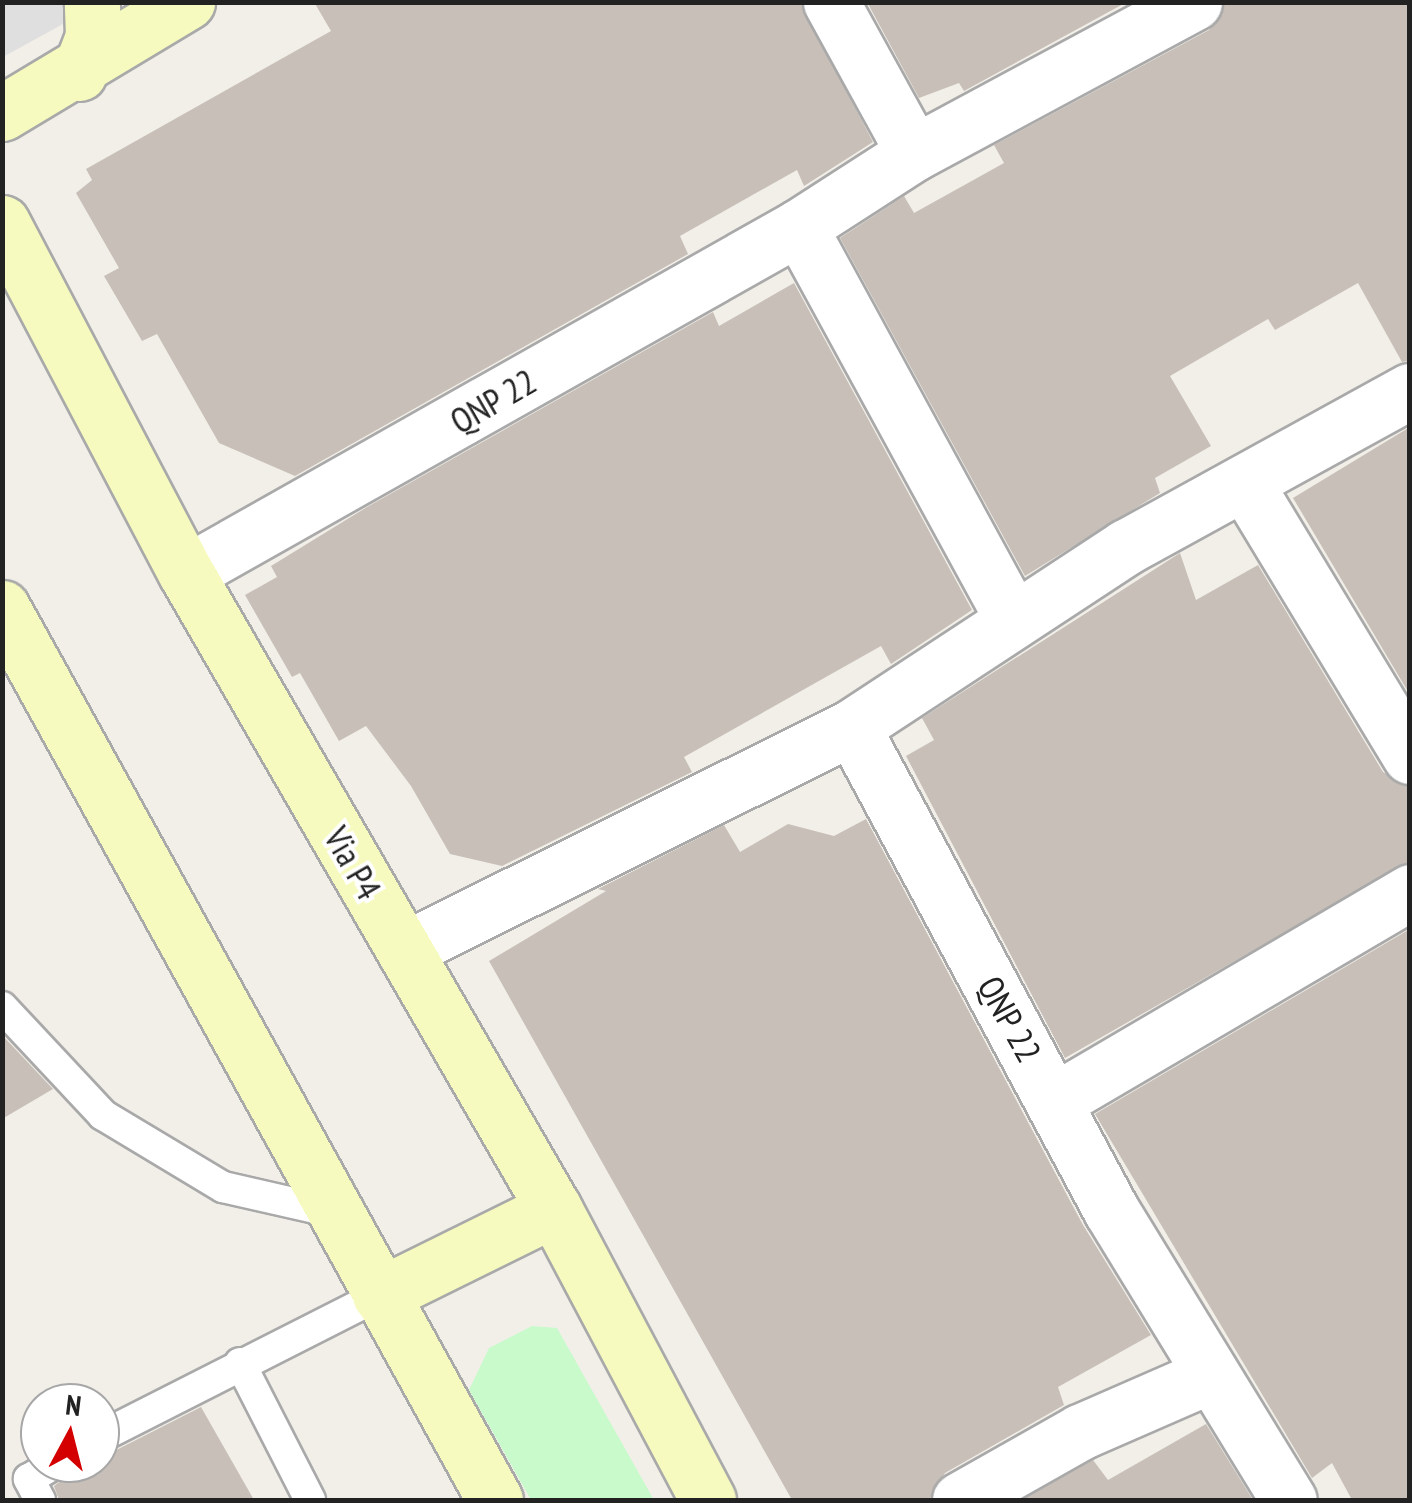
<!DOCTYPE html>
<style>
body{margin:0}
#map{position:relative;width:1412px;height:1503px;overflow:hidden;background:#f2efe9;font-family:"PT Sans Narrow",sans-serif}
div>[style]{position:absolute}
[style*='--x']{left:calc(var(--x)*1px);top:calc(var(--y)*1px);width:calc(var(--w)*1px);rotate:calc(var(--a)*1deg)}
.residential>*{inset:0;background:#e0dfdf}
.park>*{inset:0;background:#c8facc}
.building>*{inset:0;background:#c7bfb8}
.roads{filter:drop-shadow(2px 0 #a9a9a9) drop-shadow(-2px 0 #a9a9a9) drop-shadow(0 2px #a9a9a9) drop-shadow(0 -2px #a9a9a9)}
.lane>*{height:30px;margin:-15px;padding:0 15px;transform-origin:15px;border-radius:15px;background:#fff}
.street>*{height:55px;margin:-27.5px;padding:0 27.5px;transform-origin:27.5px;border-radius:27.5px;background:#fff}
.secondary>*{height:55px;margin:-27.5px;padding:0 27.5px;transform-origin:27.5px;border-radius:27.5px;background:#f7fabf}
span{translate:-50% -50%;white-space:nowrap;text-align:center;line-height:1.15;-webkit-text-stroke:8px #fff;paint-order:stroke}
.street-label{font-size:35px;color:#222}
.frame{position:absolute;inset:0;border:5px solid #222;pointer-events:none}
.north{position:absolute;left:20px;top:1383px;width:100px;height:100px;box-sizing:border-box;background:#fff;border:2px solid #a7a7a7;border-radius:50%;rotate:7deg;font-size:28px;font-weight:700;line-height:40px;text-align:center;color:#222}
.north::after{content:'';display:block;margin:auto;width:35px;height:45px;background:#d40000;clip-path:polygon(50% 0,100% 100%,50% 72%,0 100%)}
</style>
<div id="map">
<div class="residential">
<div style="clip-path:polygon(3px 3px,101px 3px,3px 57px)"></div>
</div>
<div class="park">
<div style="clip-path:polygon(532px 1326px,557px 1328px,654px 1500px,531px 1500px,469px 1390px,489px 1348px)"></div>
</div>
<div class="building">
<div style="clip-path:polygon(314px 2px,800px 2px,873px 142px,804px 186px,797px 170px,680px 236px,688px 254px,295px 476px,219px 443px,157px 334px,142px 341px,104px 276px,119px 268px,76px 193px,92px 180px,86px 169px,331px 31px)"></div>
<div style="clip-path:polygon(867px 2px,1127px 2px,964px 91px,959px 83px,919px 98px)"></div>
<div style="clip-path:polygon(1225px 2px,1410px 2px,1410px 360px,1402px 362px,1358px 283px,1275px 330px,1268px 319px,1170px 376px,1211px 446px,1155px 478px,1160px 493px,1025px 576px,840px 238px,904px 196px,914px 213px,1004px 163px,994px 145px,1209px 30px)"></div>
<div style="clip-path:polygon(794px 283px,972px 610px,891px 664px,881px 646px,684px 757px,692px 772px,502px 866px,450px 854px,411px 786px,366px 726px,339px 741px,300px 673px,292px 677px,245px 595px,277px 577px,271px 566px,367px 507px,713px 312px,719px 326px)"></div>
<div style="clip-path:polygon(1410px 427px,1410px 695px,1293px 498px)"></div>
<div style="clip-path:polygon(1180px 553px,1196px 600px,1258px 565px,1383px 772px,1410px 787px,1410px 861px,1065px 1058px,906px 756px,934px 740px,922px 718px)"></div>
<div style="clip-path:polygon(866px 819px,1083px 1225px,1151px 1335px,1058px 1387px,1064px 1405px,945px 1473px,929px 1500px,792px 1500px,489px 961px,606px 891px,598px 889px,724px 825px,740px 852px,788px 824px,834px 836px)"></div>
<div style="clip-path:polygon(1410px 929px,1410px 1500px,1352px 1500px,1332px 1463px,1312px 1478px,1095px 1114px)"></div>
<div style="clip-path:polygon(2px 1035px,53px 1089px,2px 1119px)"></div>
<div style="clip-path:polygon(201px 1407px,254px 1500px,59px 1500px,54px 1486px,71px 1473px)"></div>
<div style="clip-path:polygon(1206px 1424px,1253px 1500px,1022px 1500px,1093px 1460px,1108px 1480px)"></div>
</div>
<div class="roads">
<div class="lane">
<div style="--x:2;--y:1007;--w:148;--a:46.9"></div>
<div style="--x:103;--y:1115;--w:140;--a:31"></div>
<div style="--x:223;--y:1187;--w:113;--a:12.8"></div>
<div style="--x:240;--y:1363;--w:154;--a:62.9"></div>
<div style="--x:100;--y:1437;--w:314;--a:-26.9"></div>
<div style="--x:40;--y:1500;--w:24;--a:-118"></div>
<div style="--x:29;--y:1479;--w:31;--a:-31"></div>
</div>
<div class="street">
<div style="--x:831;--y:2;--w:172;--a:61.2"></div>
<div style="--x:799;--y:227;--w:443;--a:61.4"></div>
<div style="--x:1246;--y:485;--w:317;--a:58.8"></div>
<div style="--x:186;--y:573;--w:704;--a:-29.44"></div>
<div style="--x:799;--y:227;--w:137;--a:-32.8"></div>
<div style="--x:914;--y:153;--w:318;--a:-28.3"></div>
<div style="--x:852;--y:727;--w:548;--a:61.8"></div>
<div style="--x:1111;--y:1210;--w:340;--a:58.5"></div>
<div style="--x:404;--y:950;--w:500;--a:-26.46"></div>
<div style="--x:852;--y:727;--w:328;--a:-33.3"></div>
<div style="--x:1126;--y:547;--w:324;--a:-28.8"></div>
<div style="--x:1056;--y:1100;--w:411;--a:-30.4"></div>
<div style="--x:960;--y:1500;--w:138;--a:-29.5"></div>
<div style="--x:1080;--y:1432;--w:140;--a:-23.6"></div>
</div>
<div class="secondary">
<div style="--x:79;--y:73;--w:40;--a:-69"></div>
<div style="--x:93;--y:36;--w:34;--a:-92"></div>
<div style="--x:2;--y:113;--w:216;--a:-31"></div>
<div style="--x:2;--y:223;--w:395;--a:62.3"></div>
<div style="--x:186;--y:573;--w:735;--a:59.95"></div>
<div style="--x:554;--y:1209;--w:329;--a:62.1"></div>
<div style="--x:2;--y:608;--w:1019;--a:61.07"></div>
<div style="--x:380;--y:1295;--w:194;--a:-26.3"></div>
</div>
</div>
<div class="street-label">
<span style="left:493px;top:401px;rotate:-30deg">QNP 22</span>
<span style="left:353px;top:863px;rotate:60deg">Via P4</span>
<span style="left:1010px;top:1019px;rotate:61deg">QNP 22</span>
</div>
<div class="frame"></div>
<div class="north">N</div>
</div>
